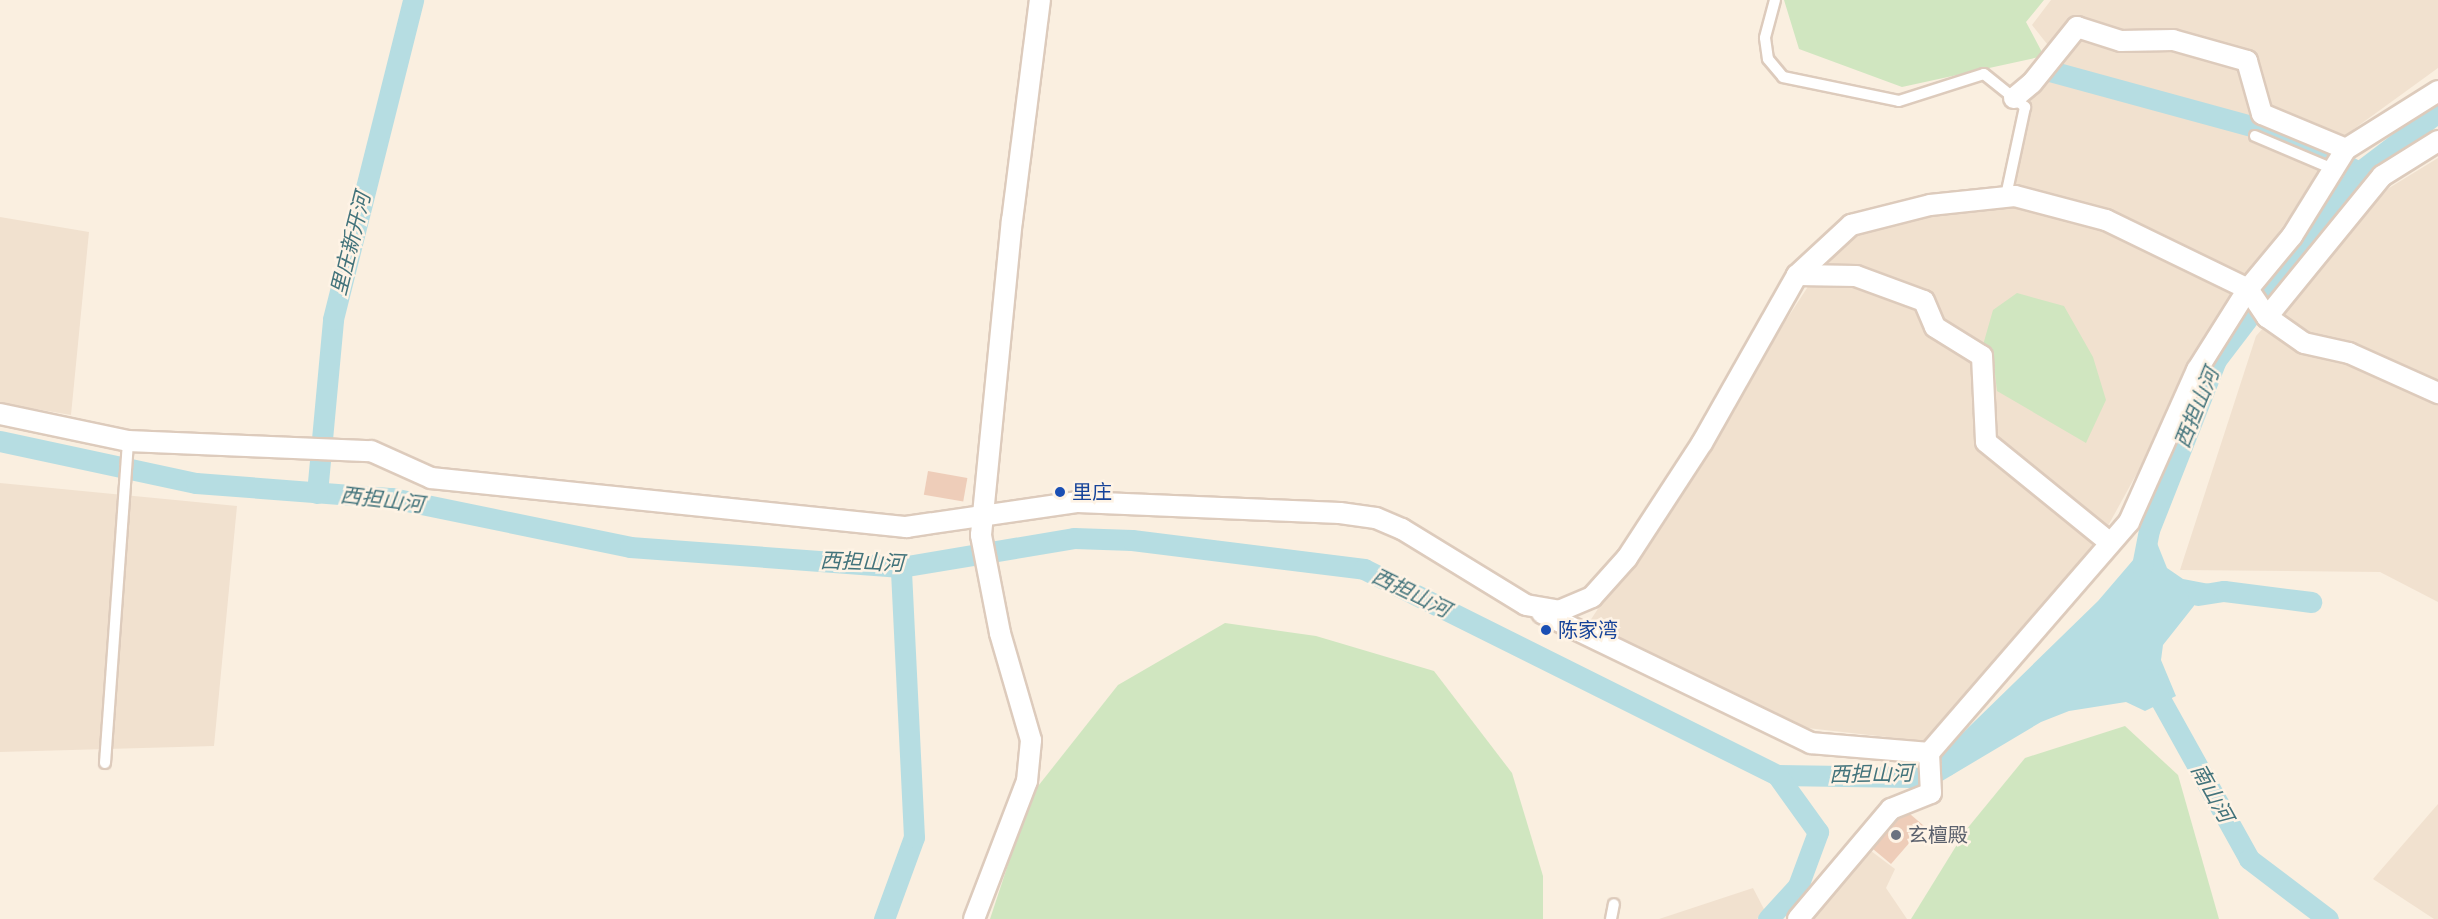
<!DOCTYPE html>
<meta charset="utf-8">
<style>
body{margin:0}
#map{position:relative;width:2438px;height:919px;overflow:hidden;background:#faefe0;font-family:"PT Sans","Noto Sans SC",sans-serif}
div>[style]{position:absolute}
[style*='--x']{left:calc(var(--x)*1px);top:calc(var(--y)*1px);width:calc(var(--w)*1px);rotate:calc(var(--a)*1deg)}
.residential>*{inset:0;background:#f1e1cf}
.green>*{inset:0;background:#d0e6c0}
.water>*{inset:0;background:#b6dde2}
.canal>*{height:21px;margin:-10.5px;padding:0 10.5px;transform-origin:10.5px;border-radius:10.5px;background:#b6dde2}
.building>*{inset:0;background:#eecdb9;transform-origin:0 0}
.roads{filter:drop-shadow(2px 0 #ddcbbc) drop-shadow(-2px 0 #ddcbbc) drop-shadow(0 2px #ddcbbc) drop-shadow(0 -2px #ddcbbc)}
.service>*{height:10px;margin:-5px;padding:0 5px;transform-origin:5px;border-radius:5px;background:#fff}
.minor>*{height:20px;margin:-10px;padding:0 10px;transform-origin:10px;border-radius:10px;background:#fff}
.dots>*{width:16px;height:16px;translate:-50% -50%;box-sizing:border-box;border:3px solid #fef3e5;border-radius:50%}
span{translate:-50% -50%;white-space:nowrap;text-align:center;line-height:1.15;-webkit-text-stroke:5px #fef3e5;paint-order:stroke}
.transit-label{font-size:20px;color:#164399}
.left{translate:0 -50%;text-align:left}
.worship-label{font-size:20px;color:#5b616d}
.water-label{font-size:21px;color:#42737b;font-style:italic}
</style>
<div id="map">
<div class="residential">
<div style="clip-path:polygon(2051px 0,2438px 0,2438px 68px,2347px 134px,2235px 295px,2098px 544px,1931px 742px,1807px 728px,1588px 624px,1811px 282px,1858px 231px,2012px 197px,2034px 86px,2055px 54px,2032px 25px)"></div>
<div style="clip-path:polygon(2438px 158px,2438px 602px,2380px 572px,2180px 570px,2256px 336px,2389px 188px)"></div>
<div style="clip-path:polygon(0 217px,89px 232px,71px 415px,0 403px)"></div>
<div style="clip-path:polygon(0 483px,237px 506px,214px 746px,0 752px)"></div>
<div style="clip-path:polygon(2438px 804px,2438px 919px,2434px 919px,2373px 879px)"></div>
<div style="clip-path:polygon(1867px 848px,1895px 869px,1886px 888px,1907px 919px,1805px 919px)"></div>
<div style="clip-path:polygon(1753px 888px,1766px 913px,1757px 919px,1659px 919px)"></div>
</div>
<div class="green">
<div style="clip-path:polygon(1784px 0,2044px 0,2026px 22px,2044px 56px,1902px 87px,1799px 49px)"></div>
<div style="clip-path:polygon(2017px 293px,2064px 306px,2093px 357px,2106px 400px,2086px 443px,1997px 391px,1993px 358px,1983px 345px,1993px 310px)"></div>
<div style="clip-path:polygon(1225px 623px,1316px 636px,1434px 671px,1512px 773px,1543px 876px,1543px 919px,990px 919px,1031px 795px,1118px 685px)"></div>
<div style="clip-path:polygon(2125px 726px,2178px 775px,2219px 919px,1911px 919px,1966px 830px,2025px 758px)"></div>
</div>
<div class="water">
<div style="clip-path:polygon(2142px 537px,2155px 538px,2167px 568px,2183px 579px,2225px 587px,2225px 595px,2197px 602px,2163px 645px,2161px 660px,2176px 696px,2145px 711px,2126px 702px,2069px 711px,2041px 722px,1937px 784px,1936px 759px,2098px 601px,2134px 559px)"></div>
</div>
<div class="canal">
<div style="--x:2050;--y:71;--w:254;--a:15.3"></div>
<div style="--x:2295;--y:138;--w:68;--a:28.1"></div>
<div style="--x:0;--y:441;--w:200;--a:12.1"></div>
<div style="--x:196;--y:483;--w:197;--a:4.4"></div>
<div style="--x:392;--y:498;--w:243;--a:11.6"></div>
<div style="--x:630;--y:547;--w:272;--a:4.2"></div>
<div style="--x:901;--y:567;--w:175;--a:-9.5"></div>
<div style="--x:1074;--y:538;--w:58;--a:2"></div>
<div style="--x:1132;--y:540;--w:234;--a:7.1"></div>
<div style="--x:1364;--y:569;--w:462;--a:26.5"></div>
<div style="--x:1777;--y:775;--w:135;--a:0.8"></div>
<div style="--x:1912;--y:777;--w:37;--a:-19"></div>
<div style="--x:317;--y:493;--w:175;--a:-84.7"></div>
<div style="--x:333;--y:319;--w:329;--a:-75.9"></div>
<div style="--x:2142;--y:566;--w:37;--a:-79"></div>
<div style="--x:2149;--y:530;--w:183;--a:-68.5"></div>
<div style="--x:2216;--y:360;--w:236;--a:-52.7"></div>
<div style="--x:2359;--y:172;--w:99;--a:-37.2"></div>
<div style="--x:2198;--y:595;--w:26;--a:-9"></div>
<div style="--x:2224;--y:591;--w:88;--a:7.2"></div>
<div style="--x:2149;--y:679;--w:206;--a:60.9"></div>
<div style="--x:2249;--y:859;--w:99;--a:37.2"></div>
<div style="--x:884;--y:919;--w:87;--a:-69.9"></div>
<div style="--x:914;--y:837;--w:270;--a:-92.8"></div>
<div style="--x:1768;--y:919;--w:45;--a:-47.7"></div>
<div style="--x:1798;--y:886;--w:58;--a:-69.7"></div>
<div style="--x:1818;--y:832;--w:70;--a:-125.7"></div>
</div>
<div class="building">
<div style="left:928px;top:471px;width:40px;height:24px;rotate:10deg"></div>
<div style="clip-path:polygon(1910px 814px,1924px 826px,1891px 864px,1873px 849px,1898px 819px)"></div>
</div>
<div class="roads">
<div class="service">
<div style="--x:1775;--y:0;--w:39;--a:105"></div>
<div style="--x:1765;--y:38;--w:21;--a:82"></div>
<div style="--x:1768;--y:59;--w:23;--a:50"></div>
<div style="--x:1783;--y:77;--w:118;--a:11.7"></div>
<div style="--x:1899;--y:101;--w:89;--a:-17.6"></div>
<div style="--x:1984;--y:74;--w:53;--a:38.8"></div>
<div style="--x:2025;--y:107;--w:91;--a:102.1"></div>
<div style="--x:2255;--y:136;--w:85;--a:22.9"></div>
<div style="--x:105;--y:763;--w:323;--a:-85.9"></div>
<div style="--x:1611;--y:919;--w:15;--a:-79"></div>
</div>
<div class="minor">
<div style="--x:2014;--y:98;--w:23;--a:-40"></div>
<div style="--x:2032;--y:83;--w:72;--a:-51.2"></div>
<div style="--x:2077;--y:27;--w:46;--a:17.7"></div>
<div style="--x:2121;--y:41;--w:52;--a:-1.1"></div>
<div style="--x:2173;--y:40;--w:77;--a:15.8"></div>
<div style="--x:2247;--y:61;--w:55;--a:74.2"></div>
<div style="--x:2262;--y:114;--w:91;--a:22.6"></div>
<div style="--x:2346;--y:149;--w:109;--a:-32.2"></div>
<div style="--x:1797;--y:275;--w:59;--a:1"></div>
<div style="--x:1856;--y:276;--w:72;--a:20.2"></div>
<div style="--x:1924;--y:301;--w:28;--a:67"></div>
<div style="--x:1935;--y:327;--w:55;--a:31.7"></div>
<div style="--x:1982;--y:356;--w:86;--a:87.3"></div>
<div style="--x:1986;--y:442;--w:157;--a:39.1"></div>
<div style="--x:2267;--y:317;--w:182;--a:-50.8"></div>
<div style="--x:2382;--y:176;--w:66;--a:-32"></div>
<div style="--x:0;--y:414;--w:131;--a:11.9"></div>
<div style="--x:128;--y:441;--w:243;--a:2.4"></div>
<div style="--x:371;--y:451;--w:66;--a:24.2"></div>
<div style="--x:431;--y:478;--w:478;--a:5.9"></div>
<div style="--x:906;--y:527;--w:174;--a:-8.3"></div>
<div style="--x:1078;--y:502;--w:262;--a:2.4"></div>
<div style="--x:1340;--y:513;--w:36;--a:8"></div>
<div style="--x:1376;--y:518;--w:28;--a:23"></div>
<div style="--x:1402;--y:529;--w:145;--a:31.5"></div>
<div style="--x:1526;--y:605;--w:34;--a:10"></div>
<div style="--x:1559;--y:611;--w:36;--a:-23"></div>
<div style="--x:1592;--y:597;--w:52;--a:-48.1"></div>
<div style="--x:1627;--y:558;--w:137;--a:-56.9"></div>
<div style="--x:1702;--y:443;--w:193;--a:-60.5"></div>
<div style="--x:1797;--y:275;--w:74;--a:-42.8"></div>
<div style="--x:1851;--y:225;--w:81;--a:-14.2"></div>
<div style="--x:1930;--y:205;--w:85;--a:-6"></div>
<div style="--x:2015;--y:196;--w:94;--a:14.8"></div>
<div style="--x:2106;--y:220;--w:158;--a:25.9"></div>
<div style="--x:2248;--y:289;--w:34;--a:56"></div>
<div style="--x:2267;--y:317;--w:45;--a:35.1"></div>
<div style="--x:2304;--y:343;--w:46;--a:12.5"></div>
<div style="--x:2349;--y:353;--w:98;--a:24.2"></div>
<div style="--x:1542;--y:613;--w:299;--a:25.8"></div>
<div style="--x:1811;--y:743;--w:118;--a:4.8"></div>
<div style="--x:1929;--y:753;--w:306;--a:-49.1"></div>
<div style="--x:2129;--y:522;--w:167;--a:-65.9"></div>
<div style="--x:2197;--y:370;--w:96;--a:-57.8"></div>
<div style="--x:2248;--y:289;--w:69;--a:-50.3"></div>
<div style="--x:2292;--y:236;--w:102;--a:-58.2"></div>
<div style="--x:974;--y:919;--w:148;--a:-69"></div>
<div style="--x:1027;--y:781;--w:41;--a:-84.4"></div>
<div style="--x:1031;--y:740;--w:111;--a:-106.2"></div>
<div style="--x:1000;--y:633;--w:100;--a:-101"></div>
<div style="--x:981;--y:535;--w:316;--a:-84.4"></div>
<div style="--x:1012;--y:221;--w:223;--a:-82.8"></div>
<div style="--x:1798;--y:919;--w:144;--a:-49.8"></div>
<div style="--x:1891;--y:809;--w:43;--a:-21.8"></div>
<div style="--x:1931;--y:793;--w:40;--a:-92.9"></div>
</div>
</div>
<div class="dots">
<div style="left:1060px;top:492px;background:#1a4fb4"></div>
<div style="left:1546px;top:630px;background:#1a4fb4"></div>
<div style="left:1896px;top:835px;background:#6b7280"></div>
</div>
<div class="transit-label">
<span class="left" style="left:1072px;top:492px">里庄</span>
<span class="left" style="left:1558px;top:630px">陈家湾</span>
</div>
<div class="worship-label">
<span class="left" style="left:1908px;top:835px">玄檀殿</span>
</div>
<div class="water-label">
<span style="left:351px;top:244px;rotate:-76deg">里庄新开河</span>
<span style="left:2197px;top:408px;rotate:-68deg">西担山河</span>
<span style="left:382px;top:500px;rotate:7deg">西担山河</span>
<span style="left:862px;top:562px;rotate:2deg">西担山河</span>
<span style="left:1411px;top:593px;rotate:26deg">西担山河</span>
<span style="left:1871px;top:774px;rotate:-1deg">西担山河</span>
<span style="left:2212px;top:793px;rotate:61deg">南山河</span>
</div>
</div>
